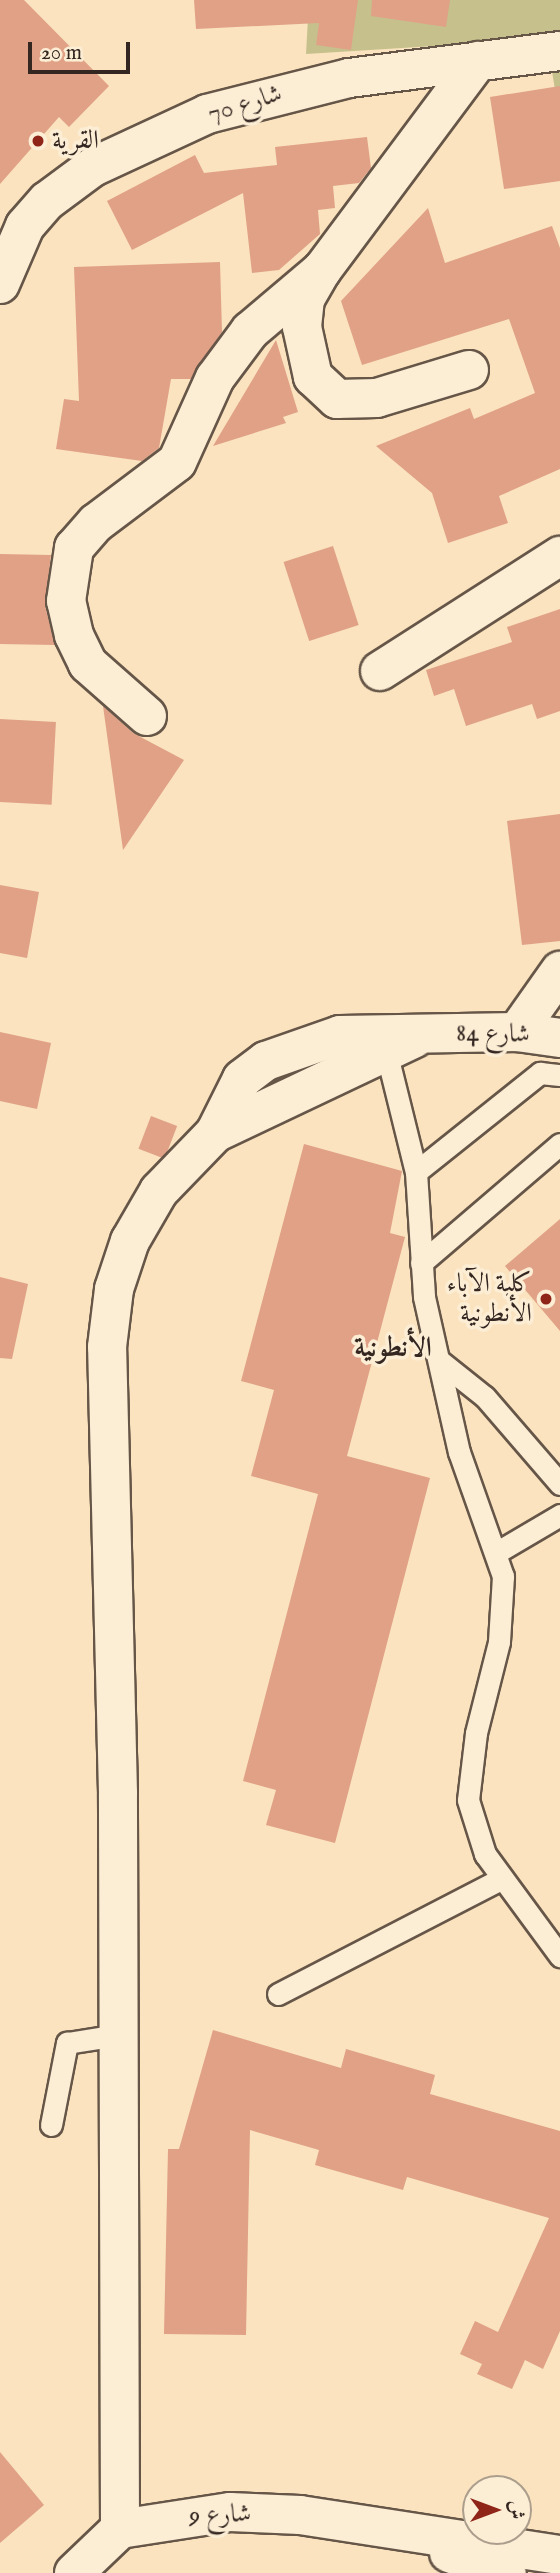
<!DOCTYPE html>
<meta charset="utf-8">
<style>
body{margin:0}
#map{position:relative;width:560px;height:2573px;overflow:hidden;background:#fae3be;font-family:"IM FELL English",Amiri,serif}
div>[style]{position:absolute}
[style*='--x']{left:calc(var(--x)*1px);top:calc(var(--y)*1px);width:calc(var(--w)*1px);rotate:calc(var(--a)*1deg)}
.green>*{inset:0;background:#c6c18c}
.building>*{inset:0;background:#e0a187;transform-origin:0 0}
.roads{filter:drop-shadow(2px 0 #665648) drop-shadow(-2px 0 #665648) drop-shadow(0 2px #665648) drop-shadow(0 -2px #665648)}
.service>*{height:21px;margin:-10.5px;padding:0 10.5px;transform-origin:10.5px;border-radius:10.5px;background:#fcedd5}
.minor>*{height:38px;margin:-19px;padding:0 19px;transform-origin:19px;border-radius:19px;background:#fcedd5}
.tertiary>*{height:38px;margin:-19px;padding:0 19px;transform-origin:19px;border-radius:19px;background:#fcedd5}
.dots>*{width:19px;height:19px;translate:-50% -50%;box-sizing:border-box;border:4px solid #fcedd5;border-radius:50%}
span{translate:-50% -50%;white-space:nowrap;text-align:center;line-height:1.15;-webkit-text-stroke:7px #fcedd5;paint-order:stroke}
.street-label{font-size:26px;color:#342721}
.poi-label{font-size:26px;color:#342721}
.left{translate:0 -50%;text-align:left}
.right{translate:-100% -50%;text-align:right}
.neighbourhood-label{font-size:28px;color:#342721;font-weight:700}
.north{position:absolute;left:462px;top:2475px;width:70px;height:70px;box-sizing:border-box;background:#fcedd5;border:2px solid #ac9e8d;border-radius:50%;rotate:90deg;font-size:19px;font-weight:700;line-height:28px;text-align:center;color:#342721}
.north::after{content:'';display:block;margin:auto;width:24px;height:32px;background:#8f2418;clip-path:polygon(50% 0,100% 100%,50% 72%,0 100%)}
.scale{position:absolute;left:28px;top:42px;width:102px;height:32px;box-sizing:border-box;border:4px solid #342721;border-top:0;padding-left:9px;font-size:21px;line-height:24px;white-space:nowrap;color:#342721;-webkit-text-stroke:5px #fcedd5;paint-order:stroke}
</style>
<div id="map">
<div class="green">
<div style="clip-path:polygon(309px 0,560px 0,560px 122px,547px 39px,306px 54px)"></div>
</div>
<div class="building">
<div style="clip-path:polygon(0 0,24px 0,109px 86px,69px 127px,59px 117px,0 184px)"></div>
<div style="clip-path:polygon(194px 0,358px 0,351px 50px,316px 45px,319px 23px,196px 29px)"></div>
<div style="clip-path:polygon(372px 0,450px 0,446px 27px,371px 16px)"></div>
<div style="clip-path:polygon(560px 86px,560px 181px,504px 189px,490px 97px)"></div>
<div style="clip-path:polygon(367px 137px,371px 168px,359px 183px,333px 186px,335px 208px,318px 210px,320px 234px,279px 270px,252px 273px,243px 193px,132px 250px,107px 201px,195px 155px,204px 173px,277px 165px,275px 147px)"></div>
<div style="clip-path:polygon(428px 208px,445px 263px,552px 226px,560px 248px,560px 469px,499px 496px,508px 523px,448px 543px,432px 493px,376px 446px,470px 408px,474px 419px,535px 393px,509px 319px,362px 365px,341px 301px)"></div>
<div style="clip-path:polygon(220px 262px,222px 332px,191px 379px,171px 379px,159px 448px,142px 461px,56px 449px,64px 399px,79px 401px,74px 267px)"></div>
<div style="clip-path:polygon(276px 340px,298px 412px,283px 417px,286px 423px,213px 446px)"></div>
<div style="left:333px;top:546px;width:83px;height:52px;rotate:72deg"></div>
<div style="clip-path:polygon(0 554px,51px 555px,45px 606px,55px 645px,0 644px)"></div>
<div style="clip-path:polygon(560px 609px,560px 711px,537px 719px,532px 704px,466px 726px,454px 689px,434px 696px,426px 670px,512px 642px,507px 627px)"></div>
<div style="clip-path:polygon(103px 706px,133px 733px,184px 760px,123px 850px)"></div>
<div style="left:0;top:719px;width:56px;height:83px;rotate:3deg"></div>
<div style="clip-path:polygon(560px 814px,560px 941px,522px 945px,507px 821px)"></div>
<div style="clip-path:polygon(0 885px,39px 892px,27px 958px,0 953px)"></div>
<div style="clip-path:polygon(0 1032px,51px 1043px,37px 1109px,0 1101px)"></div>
<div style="left:151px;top:1116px;width:28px;height:35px;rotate:21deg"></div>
<div style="clip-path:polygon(304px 1144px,402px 1171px,390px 1233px,405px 1237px,347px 1456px,430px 1478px,335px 1843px,266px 1825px,276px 1790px,243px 1781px,318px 1494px,251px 1476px,274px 1390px,241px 1381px)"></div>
<div style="clip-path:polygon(560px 1219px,560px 1331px,505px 1266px)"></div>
<div style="clip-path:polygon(0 1277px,28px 1284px,12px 1359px,0 1358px)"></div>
<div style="clip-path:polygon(213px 2030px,341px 2068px,346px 2049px,435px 2075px,430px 2094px,560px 2131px,560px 2331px,543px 2369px,525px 2360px,512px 2389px,477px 2374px,482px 2364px,460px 2354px,475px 2321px,498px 2332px,549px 2218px,407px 2177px,403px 2190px,315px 2165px,319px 2150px,250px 2130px,246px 2335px,164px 2334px,168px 2149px,179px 2149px)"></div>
<div style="clip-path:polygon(0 2452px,44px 2505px,0 2543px)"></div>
</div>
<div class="roads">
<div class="service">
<div style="--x:384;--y:1043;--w:133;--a:76.1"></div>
<div style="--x:416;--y:1172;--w:125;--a:86.3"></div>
<div style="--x:424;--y:1297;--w:159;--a:77.3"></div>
<div style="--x:459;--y:1452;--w:132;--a:70.5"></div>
<div style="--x:503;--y:1576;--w:66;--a:93.5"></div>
<div style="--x:499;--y:1642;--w:94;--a:104.2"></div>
<div style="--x:476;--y:1733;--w:67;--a:96.8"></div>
<div style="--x:468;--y:1800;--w:57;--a:72.5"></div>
<div style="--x:485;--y:1854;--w:127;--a:53.7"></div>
<div style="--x:416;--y:1172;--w:159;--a:-38.6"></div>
<div style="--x:540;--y:1073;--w:20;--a:6"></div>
<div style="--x:421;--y:1263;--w:183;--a:-40.6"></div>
<div style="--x:441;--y:1362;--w:56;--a:38.5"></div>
<div style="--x:485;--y:1397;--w:115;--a:49.2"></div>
<div style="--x:499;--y:1551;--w:71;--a:-30.5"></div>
<div style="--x:278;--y:1994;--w:251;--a:-27.3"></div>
<div style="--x:51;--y:2125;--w:84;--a:-79"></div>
<div style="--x:67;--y:2043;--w:52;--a:-8.9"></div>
</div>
<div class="minor">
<div style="--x:469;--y:370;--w:96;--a:163.1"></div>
<div style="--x:377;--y:398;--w:40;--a:178.6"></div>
<div style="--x:337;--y:399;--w:33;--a:-137"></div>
<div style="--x:313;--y:377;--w:51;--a:-102.4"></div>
<div style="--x:302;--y:327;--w:28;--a:-84"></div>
<div style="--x:305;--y:299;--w:34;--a:-60"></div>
<div style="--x:322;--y:270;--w:261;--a:-53.3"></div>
<div style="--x:380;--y:671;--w:214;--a:-32.6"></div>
<div style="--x:147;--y:716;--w:79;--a:-138.6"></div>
<div style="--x:88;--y:664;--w:32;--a:-116"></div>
<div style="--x:74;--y:635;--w:35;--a:-103"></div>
<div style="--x:66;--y:601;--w:54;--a:-81.4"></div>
<div style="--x:74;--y:548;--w:33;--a:-49"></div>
<div style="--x:96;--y:523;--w:101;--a:-37"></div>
<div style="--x:177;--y:462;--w:92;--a:-65.7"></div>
<div style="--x:215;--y:378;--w:59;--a:-53.3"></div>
<div style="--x:250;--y:331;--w:94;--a:-40.3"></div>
<div style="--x:517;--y:1032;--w:75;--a:-54.8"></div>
<div style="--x:215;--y:1133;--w:221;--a:-25.4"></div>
<div style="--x:120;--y:2529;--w:736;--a:-90.16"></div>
<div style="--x:118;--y:1793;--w:446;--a:-91.4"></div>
<div style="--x:107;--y:1347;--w:58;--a:-83.1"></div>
<div style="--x:114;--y:1289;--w:51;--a:-71.6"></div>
<div style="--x:130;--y:1241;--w:58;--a:-59.9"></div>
<div style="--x:159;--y:1191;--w:81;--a:-46"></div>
<div style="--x:215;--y:1133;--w:60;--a:-63.4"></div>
<div style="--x:242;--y:1079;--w:30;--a:-37"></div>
<div style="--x:266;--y:1061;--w:78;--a:-19.4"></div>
<div style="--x:340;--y:1035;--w:177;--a:-1"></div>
<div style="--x:517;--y:1032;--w:43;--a:7.9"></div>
</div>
<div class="tertiary">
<div style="--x:0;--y:284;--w:63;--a:-66.7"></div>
<div style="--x:25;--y:226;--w:33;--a:-49"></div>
<div style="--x:47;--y:201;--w:57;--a:-36.5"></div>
<div style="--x:93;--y:167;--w:126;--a:-24.9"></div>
<div style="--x:207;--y:114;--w:146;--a:-14.2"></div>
<div style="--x:349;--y:78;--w:213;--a:-7.3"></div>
<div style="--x:449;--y:2553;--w:61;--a:19"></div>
<div style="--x:74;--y:2573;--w:64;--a:-43.7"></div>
<div style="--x:120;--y:2529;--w:111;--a:-8.8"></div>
<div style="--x:230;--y:2512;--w:70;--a:2.5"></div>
<div style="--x:300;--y:2515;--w:262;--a:8.8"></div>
</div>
</div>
<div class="dots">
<div style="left:38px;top:141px;background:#8f2418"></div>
<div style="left:546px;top:1299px;background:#8f2418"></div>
</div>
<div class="street-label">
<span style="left:245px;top:104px;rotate:-17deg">شارع 70</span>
<span style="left:493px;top:1034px;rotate:1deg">شارع 84</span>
<span style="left:220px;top:2515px;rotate:-2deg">شارع 9</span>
</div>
<div class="poi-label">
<span class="left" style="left:52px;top:141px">القرية</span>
<span class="right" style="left:532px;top:1299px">كلية الآباء<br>الأنطونية</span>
</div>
<div class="neighbourhood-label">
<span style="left:393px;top:1349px">الأنطونية</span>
</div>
<div class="north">ش</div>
<div class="scale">20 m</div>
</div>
